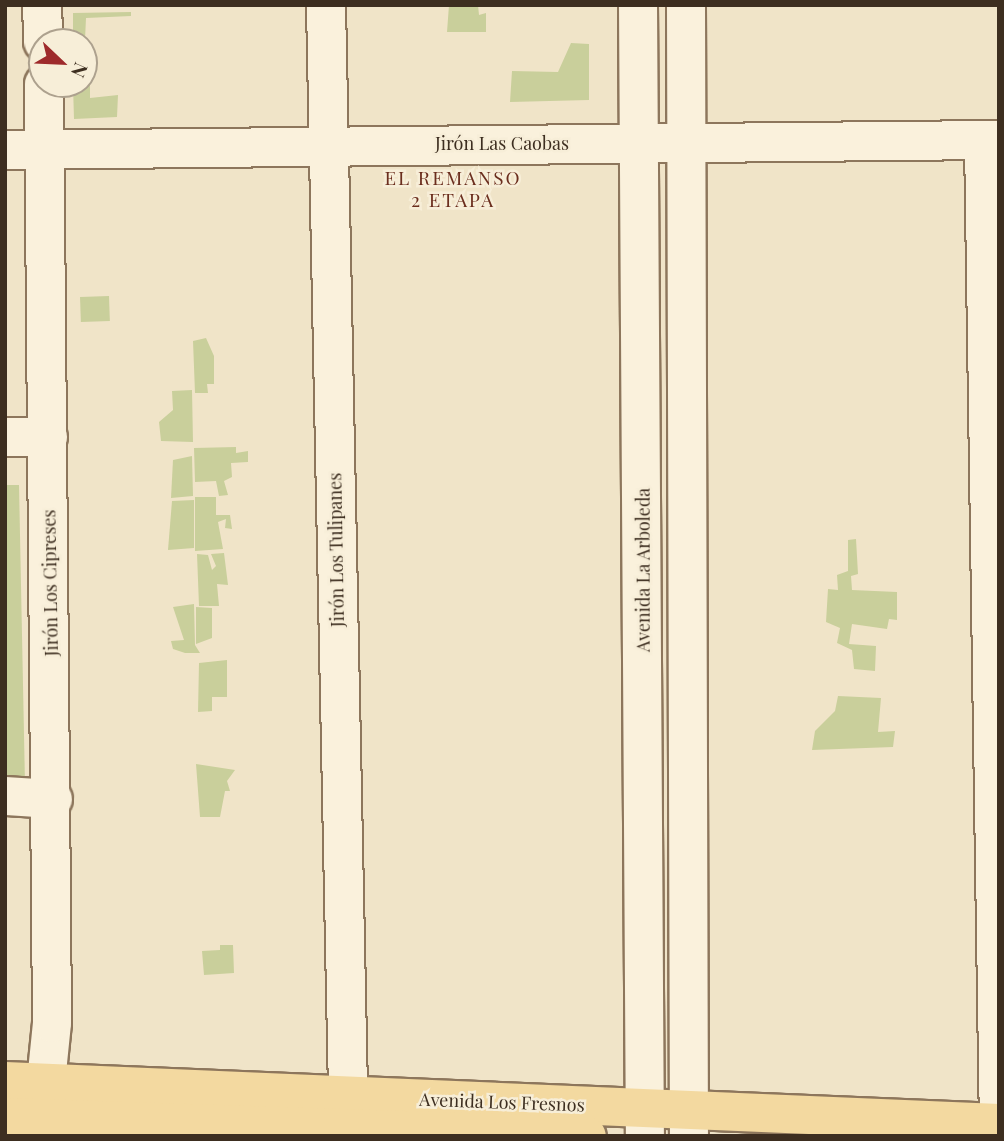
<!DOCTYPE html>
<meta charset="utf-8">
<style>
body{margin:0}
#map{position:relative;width:1004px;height:1141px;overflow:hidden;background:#f0e4c8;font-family:"Playfair Display",serif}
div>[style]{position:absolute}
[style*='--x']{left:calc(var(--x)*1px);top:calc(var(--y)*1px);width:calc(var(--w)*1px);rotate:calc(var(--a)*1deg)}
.green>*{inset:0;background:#c9cf9b;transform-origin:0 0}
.roads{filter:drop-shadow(2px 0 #8d765c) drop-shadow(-2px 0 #8d765c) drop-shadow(0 2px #8d765c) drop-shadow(0 -2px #8d765c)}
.minor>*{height:38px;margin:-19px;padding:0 19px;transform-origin:19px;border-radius:19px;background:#faf1dc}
.major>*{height:38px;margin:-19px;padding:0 19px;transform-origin:19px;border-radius:19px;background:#f3d9a0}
span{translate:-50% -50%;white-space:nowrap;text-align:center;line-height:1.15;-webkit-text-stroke:5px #f7eed8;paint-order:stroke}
.street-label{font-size:18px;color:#3d2e20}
.neighbourhood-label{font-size:19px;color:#6b2e1e;letter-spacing:2px}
.frame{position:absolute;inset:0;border:7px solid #3d2e20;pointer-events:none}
.north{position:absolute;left:28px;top:28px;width:70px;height:70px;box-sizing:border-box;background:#f7eed8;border:2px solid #ada18e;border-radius:50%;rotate:113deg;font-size:19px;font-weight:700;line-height:28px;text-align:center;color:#3d2e20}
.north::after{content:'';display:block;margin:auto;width:24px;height:32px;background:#9e2a2b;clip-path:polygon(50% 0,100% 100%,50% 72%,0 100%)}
</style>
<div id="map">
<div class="green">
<div style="clip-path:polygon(449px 5px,478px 5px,479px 15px,486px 13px,486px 32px,447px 32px)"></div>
<div style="clip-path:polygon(131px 12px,131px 16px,86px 18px,84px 62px,84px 42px,73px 42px,73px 13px)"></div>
<div style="clip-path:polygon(571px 43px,589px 44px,589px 100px,510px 102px,512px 71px,558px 72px)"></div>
<div style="clip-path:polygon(90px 74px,90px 98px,118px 95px,117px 117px,74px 119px,73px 86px,84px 84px)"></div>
<div style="left:109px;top:296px;width:25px;height:29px;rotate:88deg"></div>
<div style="clip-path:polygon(206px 338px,214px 356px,214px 384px,207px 384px,208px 393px,195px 393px,193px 341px)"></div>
<div style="clip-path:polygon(192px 390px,193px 442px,161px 441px,159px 422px,173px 410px,172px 391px)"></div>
<div style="clip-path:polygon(236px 447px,236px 453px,248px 451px,248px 462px,231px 463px,232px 477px,224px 481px,228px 495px,219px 496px,216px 481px,195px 482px,194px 448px)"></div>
<div style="clip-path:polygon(192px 456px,193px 496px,171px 498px,173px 460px)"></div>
<div style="clip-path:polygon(5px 485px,19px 485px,25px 784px,5px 783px)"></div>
<div style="clip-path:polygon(195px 497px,216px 497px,216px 515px,230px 515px,232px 529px,225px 528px,226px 519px,218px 522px,223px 549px,195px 551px)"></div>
<div style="clip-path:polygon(194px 500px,194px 548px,168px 550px,172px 501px)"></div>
<div style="clip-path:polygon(856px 539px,858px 574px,851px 576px,852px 590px,897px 592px,897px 620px,889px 619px,887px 629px,852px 624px,849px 644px,876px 646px,875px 671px,854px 669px,852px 650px,837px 643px,840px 628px,826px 622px,828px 589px,838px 590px,837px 575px,848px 571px,848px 540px)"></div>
<div style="clip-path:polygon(224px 553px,228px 585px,217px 584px,219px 606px,199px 606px,197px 554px,208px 555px,212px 570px,216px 566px,211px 554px)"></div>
<div style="clip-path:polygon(194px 604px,195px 645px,200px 653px,185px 653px,173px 649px,171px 641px,184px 640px,173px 607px)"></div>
<div style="clip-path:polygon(196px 607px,212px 608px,212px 638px,196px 644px)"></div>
<div style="clip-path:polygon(227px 660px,227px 697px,212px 697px,212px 711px,198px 712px,199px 663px)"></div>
<div style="clip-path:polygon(838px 696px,881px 698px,878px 732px,895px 731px,893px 747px,812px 750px,815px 731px,835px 711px)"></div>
<div style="clip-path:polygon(196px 764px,235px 770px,227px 781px,230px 791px,225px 791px,220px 817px,200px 817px)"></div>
<div style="clip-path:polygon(220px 945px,233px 945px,234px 973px,204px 975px,202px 951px,220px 950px)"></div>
</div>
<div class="roads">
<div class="minor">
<div style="--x:42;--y:5;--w:37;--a:88"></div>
<div style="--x:326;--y:5;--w:1091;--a:88.84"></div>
<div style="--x:638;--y:5;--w:1131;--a:89.65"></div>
<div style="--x:686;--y:5;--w:1131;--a:89.85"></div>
<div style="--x:984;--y:140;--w:983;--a:89.13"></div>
<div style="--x:5;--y:150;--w:994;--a:-0.58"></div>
<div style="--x:5;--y:437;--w:43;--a:0"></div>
<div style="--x:5;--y:796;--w:48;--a:3.6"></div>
<div style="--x:25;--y:1109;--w:34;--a:-52"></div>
<div style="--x:46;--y:1082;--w:59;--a:-84.2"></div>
<div style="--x:52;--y:1023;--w:939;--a:-90.49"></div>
</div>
<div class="major">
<div style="--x:5;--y:1081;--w:995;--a:2.42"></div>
<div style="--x:5;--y:1117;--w:582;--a:1.87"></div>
</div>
</div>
<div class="street-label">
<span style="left:502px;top:143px">Jirón Las Caobas</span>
<span style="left:336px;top:550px;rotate:-91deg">Jirón Los Tulipanes</span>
<span style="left:643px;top:570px;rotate:-90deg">Avenida La Arboleda</span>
<span style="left:50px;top:583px;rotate:-91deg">Jirón Los Cipreses</span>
<span style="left:502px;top:1102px;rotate:2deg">Avenida Los Fresnos</span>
</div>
<div class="neighbourhood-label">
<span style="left:453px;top:189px">EL REMANSO<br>2 ETAPA</span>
</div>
<div class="frame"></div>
<div class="north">N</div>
</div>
